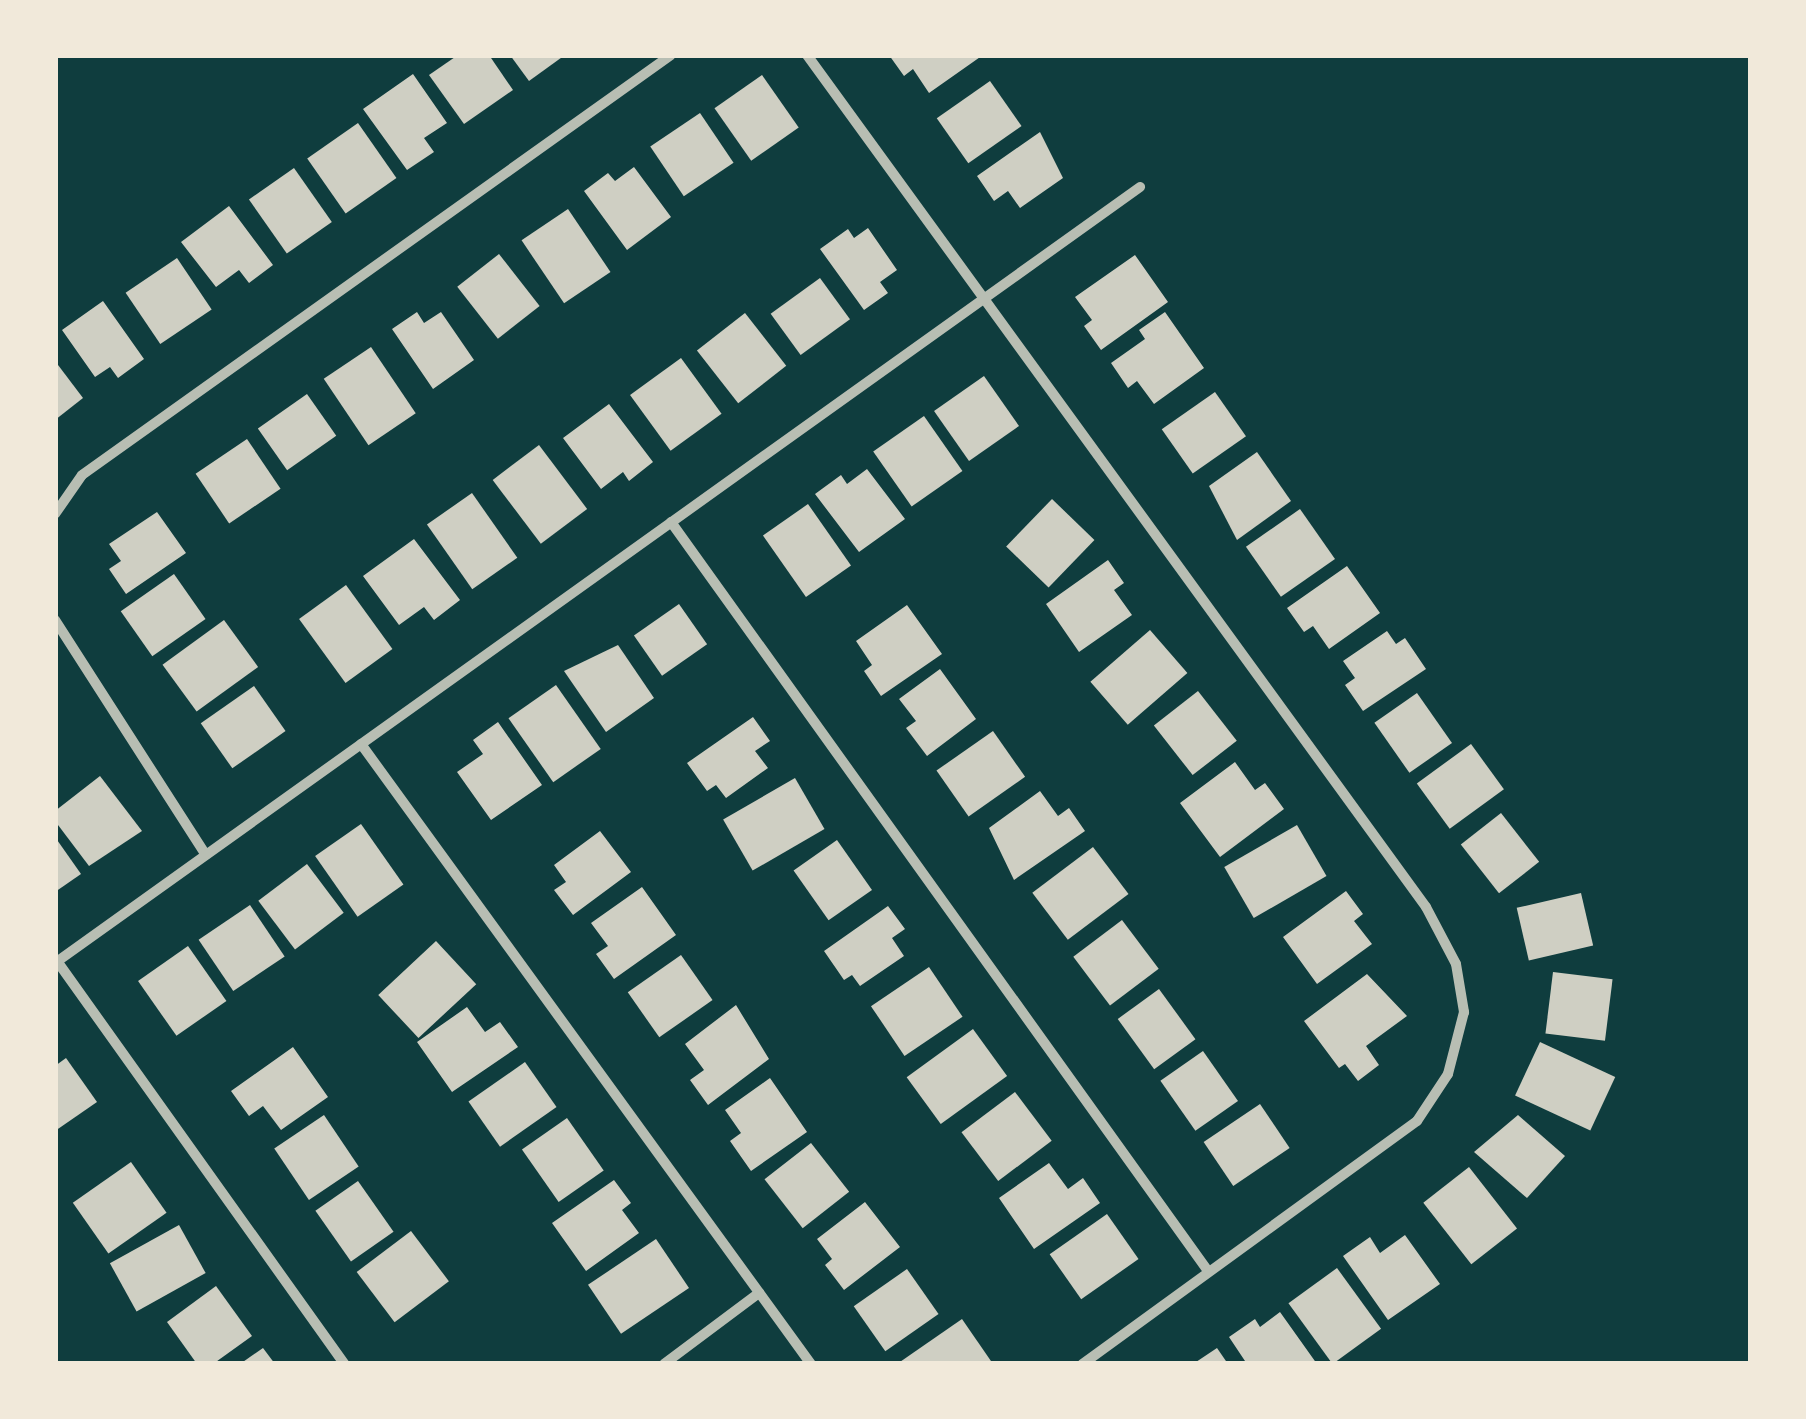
<!DOCTYPE html>
<style>
body{margin:0}
#map{position:relative;width:1806px;height:1419px;overflow:hidden;background:#0f3d3e;font-family:Lato,sans-serif}
div>[style]{position:absolute}
[style*='--x']{left:calc(var(--x)*1px);top:calc(var(--y)*1px);width:calc(var(--w)*1px);rotate:calc(var(--a)*1deg)}
.building>*{inset:0;background:#cfcfc3;transform-origin:0 0}
.minor>*{height:10px;margin:-5px;padding:0 5px;transform-origin:5px;border-radius:5px;background:#b8beb3}
span{translate:-50% -50%;white-space:nowrap;text-align:center;line-height:1.15;-webkit-text-stroke:8px #f1e9da;paint-order:stroke}
.frame{position:absolute;inset:0;border:58px solid #f1e9da;pointer-events:none}
</style>
<div id="map">
<div class="building">
<div style="clip-path:polygon(458px 55px,489px 55px,513px 90px,464px 124px,429px 75px)"></div>
<div style="clip-path:polygon(510px 55px,565px 55px,529px 81px)"></div>
<div style="clip-path:polygon(889px 55px,983px 55px,929px 93px,913px 69px,904px 76px)"></div>
<div style="clip-path:polygon(413px 74px,447px 123px,424px 138px,434px 152px,407px 170px,363px 109px)"></div>
<div style="left:762px;top:75px;width:64px;height:58px;rotate:55deg"></div>
<div style="left:990px;top:81px;width:55px;height:65px;rotate:55deg"></div>
<div style="left:700px;top:113px;width:60px;height:60px;rotate:56deg"></div>
<div style="left:358px;top:123px;width:67px;height:62px;rotate:55deg"></div>
<div style="clip-path:polygon(1040px 132px,1063px 178px,1020px 208px,1008px 191px,994px 201px,977px 176px)"></div>
<div style="clip-path:polygon(634px 167px,671px 217px,627px 250px,584px 191px,608px 173px,615px 181px)"></div>
<div style="left:294px;top:168px;width:66px;height:55px;rotate:55deg"></div>
<div style="clip-path:polygon(229px 206px,273px 265px,249px 283px,239px 270px,216px 287px,181px 242px)"></div>
<div style="left:568px;top:209px;width:76px;height:56px;rotate:56deg"></div>
<div style="clip-path:polygon(868px 228px,897px 270px,880px 282px,888px 293px,864px 310px,820px 249px,848px 229px,854px 238px)"></div>
<div style="left:499px;top:254px;width:66px;height:53px;rotate:52deg"></div>
<div style="clip-path:polygon(1135px 255px,1168px 302px,1101px 350px,1084px 326px,1092px 320px,1075px 297px)"></div>
<div style="left:177px;top:258px;width:62px;height:62px;rotate:56deg"></div>
<div style="left:820px;top:278px;width:51px;height:61px;rotate:54deg"></div>
<div style="clip-path:polygon(103px 301px,144px 359px,118px 378px,110px 367px,95px 377px,62px 330px)"></div>
<div style="clip-path:polygon(417px 312px,424px 323px,441px 312px,474px 360px,433px 389px,392px 329px)"></div>
<div style="clip-path:polygon(1165px 312px,1204px 368px,1154px 404px,1137px 381px,1128px 388px,1111px 363px,1145px 339px,1139px 330px)"></div>
<div style="left:745px;top:313px;width:67px;height:61px;rotate:52deg"></div>
<div style="left:371px;top:347px;width:80px;height:57px;rotate:56deg"></div>
<div style="left:681px;top:358px;width:69px;height:63px;rotate:54deg"></div>
<div style="clip-path:polygon(55px 361px,83px 398px,55px 420px)"></div>
<div style="left:984px;top:376px;width:61px;height:61px;rotate:55deg"></div>
<div style="left:1215px;top:392px;width:54px;height:65px;rotate:55deg"></div>
<div style="left:307px;top:394px;width:51px;height:60px;rotate:55deg"></div>
<div style="clip-path:polygon(609px 404px,653px 462px,629px 481px,623px 472px,601px 489px,563px 438px)"></div>
<div style="left:924px;top:416px;width:67px;height:62px;rotate:55deg"></div>
<div style="left:247px;top:439px;width:60px;height:62px;rotate:56deg"></div>
<div style="left:539px;top:445px;width:80px;height:58px;rotate:53deg"></div>
<div style="clip-path:polygon(1257px 452px,1291px 501px,1237px 540px,1209px 486px)"></div>
<div style="clip-path:polygon(867px 469px,905px 519px,859px 552px,815px 494px,841px 475px,847px 484px)"></div>
<div style="left:472px;top:493px;width:79px;height:55px;rotate:55deg"></div>
<div style="left:1052px;top:499px;width:59px;height:66px;rotate:44deg"></div>
<div style="left:808px;top:504px;width:75px;height:55px;rotate:55deg"></div>
<div style="left:1300px;top:509px;width:61px;height:66px;rotate:55deg"></div>
<div style="clip-path:polygon(157px 512px,186px 553px,126px 594px,109px 569px,121px 561px,109px 544px)"></div>
<div style="clip-path:polygon(414px 539px,460px 600px,434px 620px,424px 607px,399px 625px,363px 576px)"></div>
<div style="clip-path:polygon(1108px 560px,1124px 583px,1114px 590px,1132px 615px,1079px 652px,1046px 604px)"></div>
<div style="clip-path:polygon(1347px 566px,1380px 613px,1329px 649px,1313px 626px,1304px 632px,1287px 608px)"></div>
<div style="left:174px;top:574px;width:55px;height:65px;rotate:55deg"></div>
<div style="left:346px;top:585px;width:79px;height:58px;rotate:54deg"></div>
<div style="left:679px;top:604px;width:49px;height:55px;rotate:55deg"></div>
<div style="clip-path:polygon(907px 605px,942px 654px,881px 696px,864px 671px,872px 665px,856px 641px)"></div>
<div style="left:224px;top:620px;width:58px;height:76px;rotate:54deg"></div>
<div style="left:1150px;top:630px;width:57px;height:79px;rotate:49deg"></div>
<div style="clip-path:polygon(1387px 631px,1396px 644px,1405px 638px,1426px 669px,1363px 711px,1345px 685px,1355px 678px,1343px 661px)"></div>
<div style="clip-path:polygon(618px 645px,654px 698px,606px 732px,564px 671px)"></div>
<div style="clip-path:polygon(940px 669px,976px 719px,927px 756px,906px 728px,916px 721px,899px 699px)"></div>
<div style="left:556px;top:685px;width:78px;height:58px;rotate:55deg"></div>
<div style="left:254px;top:686px;width:55px;height:65px;rotate:55deg"></div>
<div style="left:1198px;top:691px;width:63px;height:56px;rotate:52deg"></div>
<div style="left:1417px;top:693px;width:61px;height:52px;rotate:55deg"></div>
<div style="clip-path:polygon(753px 717px,770px 741px,755px 751px,768px 768px,726px 798px,716px 785px,707px 791px,687px 763px)"></div>
<div style="clip-path:polygon(498px 722px,542px 785px,491px 820px,457px 772px,483px 754px,473px 740px)"></div>
<div style="left:993px;top:731px;width:56px;height:69px;rotate:55deg"></div>
<div style="left:1471px;top:744px;width:56px;height:67px;rotate:54deg"></div>
<div style="clip-path:polygon(1235px 762px,1255px 790px,1265px 783px,1284px 809px,1220px 857px,1180px 803px)"></div>
<div style="clip-path:polygon(100px 776px,142px 831px,89px 866px,55px 821px,55px 811px)"></div>
<div style="left:795px;top:778px;width:59px;height:83px;rotate:60deg"></div>
<div style="clip-path:polygon(1040px 791px,1058px 816px,1069px 808px,1085px 831px,1014px 880px,989px 828px)"></div>
<div style="left:1501px;top:813px;width:62px;height:51px;rotate:52deg"></div>
<div style="left:361px;top:824px;width:74px;height:56px;rotate:55deg"></div>
<div style="left:1297px;top:825px;width:59px;height:84px;rotate:60deg"></div>
<div style="clip-path:polygon(600px 831px,631px 872px,573px 915px,554px 890px,566px 882px,554px 865px)"></div>
<div style="clip-path:polygon(55px 837px,81px 874px,55px 892px)"></div>
<div style="left:837px;top:840px;width:61px;height:53px;rotate:55deg"></div>
<div style="left:1093px;top:847px;width:59px;height:76px;rotate:53deg"></div>
<div style="left:307px;top:864px;width:61px;height:61px;rotate:53deg"></div>
<div style="clip-path:polygon(642px 887px,676px 935px,614px 979px,596px 954px,608px 946px,591px 923px)"></div>
<div style="clip-path:polygon(1346px 891px,1363px 914px,1354px 921px,1372px 944px,1317px 984px,1283px 937px)"></div>
<div style="left:1581px;top:893px;width:54px;height:66px;rotate:77deg"></div>
<div style="left:250px;top:905px;width:62px;height:62px;rotate:56deg"></div>
<div style="clip-path:polygon(888px 906px,905px 929px,892px 938px,904px 956px,860px 986px,852px 975px,844px 980px,824px 951px)"></div>
<div style="left:1122px;top:920px;width:61px;height:61px;rotate:53deg"></div>
<div style="left:436px;top:941px;width:59px;height:79px;rotate:47deg"></div>
<div style="left:188px;top:946px;width:67px;height:61px;rotate:55deg"></div>
<div style="left:681px;top:955px;width:55px;height:65px;rotate:55deg"></div>
<div style="left:929px;top:967px;width:60px;height:70px;rotate:56deg"></div>
<div style="left:1553px;top:972px;width:60px;height:62px;rotate:7deg"></div>
<div style="clip-path:polygon(1367px 974px,1407px 1016px,1366px 1046px,1379px 1065px,1358px 1081px,1345px 1064px,1339px 1068px,1304px 1021px)"></div>
<div style="left:1159px;top:989px;width:62px;height:51px;rotate:54deg"></div>
<div style="clip-path:polygon(736px 1005px,769px 1059px,708px 1105px,690px 1080px,704px 1070px,685px 1044px)"></div>
<div style="clip-path:polygon(467px 1007px,485px 1032px,500px 1022px,518px 1047px,452px 1092px,417px 1042px)"></div>
<div style="left:973px;top:1029px;width:58px;height:82px;rotate:54deg"></div>
<div style="left:1540px;top:1042px;width:83px;height:59px;rotate:25deg"></div>
<div style="clip-path:polygon(293px 1047px,328px 1097px,281px 1130px,263px 1106px,249px 1116px,231px 1091px)"></div>
<div style="left:1203px;top:1051px;width:61px;height:52px;rotate:55deg"></div>
<div style="clip-path:polygon(66px 1058px,97px 1102px,55px 1131px,55px 1066px)"></div>
<div style="left:525px;top:1062px;width:55px;height:69px;rotate:55deg"></div>
<div style="clip-path:polygon(770px 1078px,807px 1132px,751px 1171px,730px 1141px,741px 1133px,725px 1110px)"></div>
<div style="left:1015px;top:1092px;width:61px;height:67px;rotate:53deg"></div>
<div style="left:1260px;top:1104px;width:53px;height:68px;rotate:56deg"></div>
<div style="left:324px;top:1115px;width:62px;height:60px;rotate:56deg"></div>
<div style="clip-path:polygon(1518px 1115px,1565px 1156px,1527px 1198px,1474px 1152px)"></div>
<div style="left:567px;top:1118px;width:64px;height:55px;rotate:55deg"></div>
<div style="left:811px;top:1143px;width:62px;height:59px;rotate:52deg"></div>
<div style="left:131px;top:1162px;width:62px;height:71px;rotate:55deg"></div>
<div style="clip-path:polygon(1049px 1163px,1068px 1189px,1083px 1178px,1100px 1203px,1034px 1249px,999px 1198px)"></div>
<div style="left:1469px;top:1167px;width:78px;height:58px;rotate:52deg"></div>
<div style="clip-path:polygon(614px 1180px,631px 1203px,622px 1210px,639px 1233px,586px 1271px,552px 1223px)"></div>
<div style="left:358px;top:1181px;width:62px;height:52px;rotate:55deg"></div>
<div style="clip-path:polygon(865px 1202px,900px 1247px,844px 1290px,825px 1265px,832px 1259px,817px 1239px)"></div>
<div style="left:1107px;top:1214px;width:55px;height:70px;rotate:55deg"></div>
<div style="left:179px;top:1225px;width:55px;height:79px;rotate:61deg"></div>
<div style="left:411px;top:1231px;width:63px;height:68px;rotate:53deg"></div>
<div style="clip-path:polygon(1405px 1235px,1440px 1284px,1388px 1320px,1343px 1256px,1370px 1237px,1380px 1253px)"></div>
<div style="left:656px;top:1239px;width:59px;height:82px;rotate:56deg"></div>
<div style="left:1337px;top:1268px;width:75px;height:60px;rotate:54deg"></div>
<div style="left:907px;top:1269px;width:55px;height:65px;rotate:55deg"></div>
<div style="clip-path:polygon(216px 1286px,252px 1336px,213px 1364px,197px 1364px,167px 1322px)"></div>
<div style="clip-path:polygon(1280px 1312px,1317px 1364px,1247px 1364px,1229px 1337px,1255px 1319px,1260px 1327px)"></div>
<div style="clip-path:polygon(962px 1319px,993px 1364px,897px 1364px)"></div>
<div style="clip-path:polygon(263px 1348px,275px 1364px,240px 1364px)"></div>
<div style="clip-path:polygon(1217px 1348px,1228px 1364px,1193px 1364px)"></div>
</div>
<div class="minor">
<div style="--x:807;--y:55;--w:1053;--a:54"></div>
<div style="--x:1426;--y:907;--w:64;--a:62.2"></div>
<div style="--x:1456;--y:964;--w:49;--a:80.5"></div>
<div style="--x:1464;--y:1012;--w:64;--a:104.5"></div>
<div style="--x:1448;--y:1074;--w:56;--a:123.4"></div>
<div style="--x:1417;--y:1121;--w:414;--a:144"></div>
<div style="--x:55;--y:514;--w:47;--a:-55.3"></div>
<div style="--x:82;--y:475;--w:723;--a:-35.49"></div>
<div style="--x:671;--y:522;--w:922;--a:54.36"></div>
<div style="--x:55;--y:620;--w:279;--a:57.3"></div>
<div style="--x:361;--y:744;--w:766;--a:54.03"></div>
<div style="--x:57;--y:961;--w:495;--a:54.5"></div>
<div style="--x:55;--y:963;--w:1334;--a:-35.57"></div>
<div style="--x:664;--y:1364;--w:119;--a:-36.8"></div>
</div>
<div class="frame"></div>
</div>
